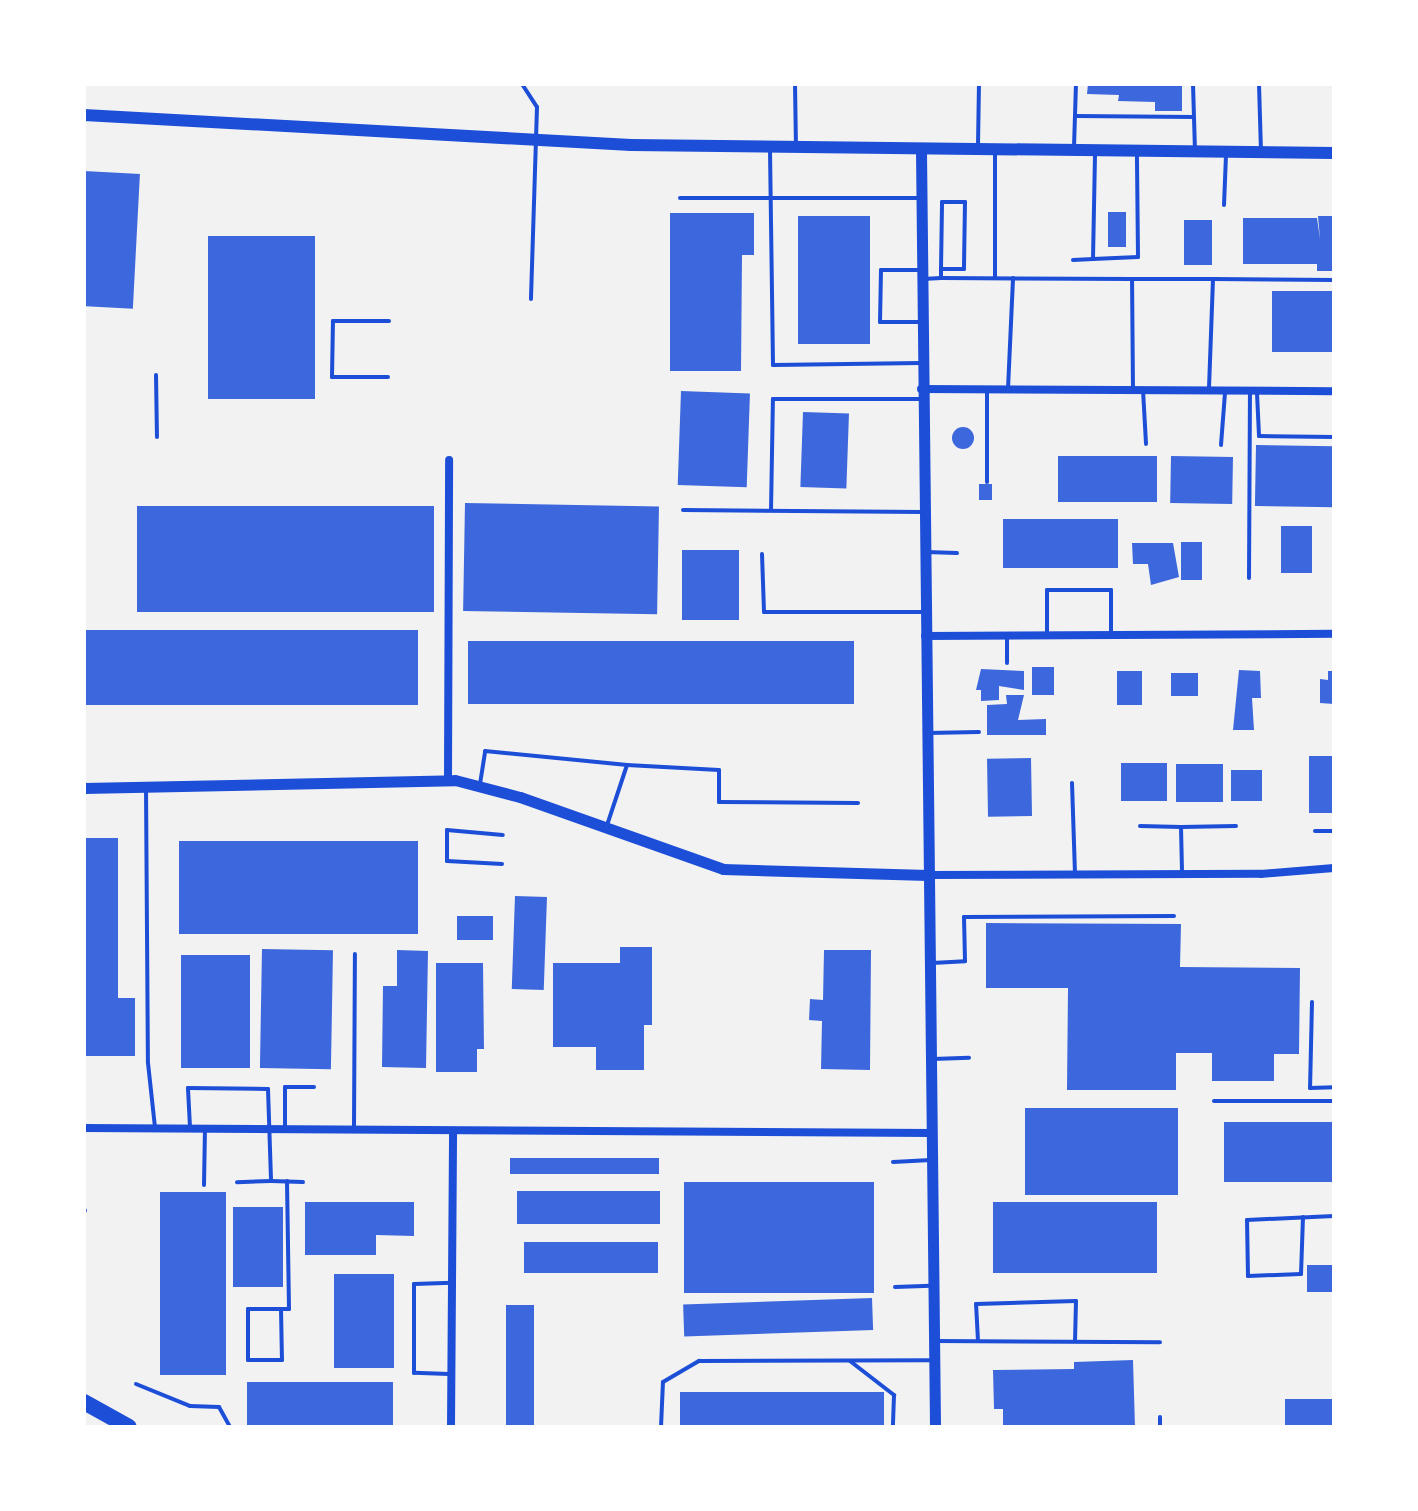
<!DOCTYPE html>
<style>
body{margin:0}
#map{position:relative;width:1418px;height:1511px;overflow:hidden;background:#f2f2f2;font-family:"PT Sans Narrow",sans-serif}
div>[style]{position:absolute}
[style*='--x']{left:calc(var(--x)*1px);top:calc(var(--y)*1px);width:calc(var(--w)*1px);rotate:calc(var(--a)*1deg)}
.building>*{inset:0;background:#3d67dc;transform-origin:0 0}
.round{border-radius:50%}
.service>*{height:4px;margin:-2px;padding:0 2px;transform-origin:2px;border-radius:2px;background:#1d4ed8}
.minor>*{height:8px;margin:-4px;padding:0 4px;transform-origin:4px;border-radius:4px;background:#1d4ed8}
.tertiary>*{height:11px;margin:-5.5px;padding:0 5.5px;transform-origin:5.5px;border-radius:5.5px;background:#1d4ed8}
.secondary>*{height:12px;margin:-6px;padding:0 6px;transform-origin:6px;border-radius:6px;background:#1d4ed8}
.motorway>*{height:16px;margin:-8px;padding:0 8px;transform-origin:8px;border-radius:8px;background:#1d4ed8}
span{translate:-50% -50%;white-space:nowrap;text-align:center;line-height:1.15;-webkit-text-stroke:6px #fff;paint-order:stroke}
.frame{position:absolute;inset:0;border:86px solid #fff;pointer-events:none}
</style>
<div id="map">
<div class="building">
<div style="clip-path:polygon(1088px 84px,1182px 84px,1182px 111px,1155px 111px,1155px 102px,1118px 101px,1119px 95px,1087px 94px)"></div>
<div style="left:84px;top:171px;width:56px;height:135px;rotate:3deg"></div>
<div style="left:1108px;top:212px;width:18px;height:35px"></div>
<div style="clip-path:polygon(670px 213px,754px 213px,754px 255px,742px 255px,741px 371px,670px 371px)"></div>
<div style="left:798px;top:216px;width:72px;height:128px"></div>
<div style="clip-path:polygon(1318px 216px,1334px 216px,1334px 271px,1317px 271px,1317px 264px,1243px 264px,1243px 218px,1317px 218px,1320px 239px)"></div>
<div style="left:1212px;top:220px;width:45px;height:28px;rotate:90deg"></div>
<div style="left:208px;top:236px;width:107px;height:163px"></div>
<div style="left:1272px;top:291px;width:62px;height:61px"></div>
<div style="left:681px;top:391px;width:69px;height:94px;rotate:2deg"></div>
<div style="left:803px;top:412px;width:46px;height:75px;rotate:2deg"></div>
<div class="round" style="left:952px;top:427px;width:22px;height:22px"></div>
<div style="left:1256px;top:445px;width:78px;height:61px;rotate:1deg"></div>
<div style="left:1058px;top:456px;width:99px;height:46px"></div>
<div style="left:1171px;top:456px;width:62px;height:47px;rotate:1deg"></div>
<div style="left:979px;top:484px;width:13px;height:16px"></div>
<div style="left:465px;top:503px;width:194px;height:108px;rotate:1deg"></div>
<div style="left:137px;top:506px;width:297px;height:106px"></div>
<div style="left:1003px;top:519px;width:115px;height:49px"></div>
<div style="left:1281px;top:526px;width:31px;height:47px"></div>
<div style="left:1181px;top:542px;width:21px;height:38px"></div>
<div style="clip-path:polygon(1132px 543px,1173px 543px,1179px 577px,1151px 585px,1148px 564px,1133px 564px)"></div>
<div style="left:682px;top:550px;width:57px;height:70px"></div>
<div style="left:84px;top:630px;width:334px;height:75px"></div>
<div style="left:468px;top:641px;width:386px;height:63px"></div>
<div style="left:1032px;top:667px;width:22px;height:28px"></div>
<div style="clip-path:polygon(981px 669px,1024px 671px,1024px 690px,999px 686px,999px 700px,981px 701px,981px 690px,976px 690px)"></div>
<div style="clip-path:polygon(1239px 670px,1260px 671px,1261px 698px,1252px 698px,1254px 730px,1233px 730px)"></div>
<div style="left:1117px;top:671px;width:25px;height:34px"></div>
<div style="clip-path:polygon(1328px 671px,1334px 671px,1334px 704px,1320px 703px,1320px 679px,1328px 680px)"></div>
<div style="left:1198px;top:673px;width:23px;height:27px;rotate:90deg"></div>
<div style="clip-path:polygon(1006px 695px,1024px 695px,1018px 720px,1046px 719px,1046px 735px,987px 735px,987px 705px,1007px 704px)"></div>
<div style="left:1334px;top:756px;width:57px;height:25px;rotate:90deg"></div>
<div style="left:1031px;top:758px;width:58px;height:44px;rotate:89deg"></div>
<div style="left:1121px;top:763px;width:46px;height:38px"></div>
<div style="left:1176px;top:764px;width:47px;height:38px"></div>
<div style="left:1231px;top:770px;width:31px;height:31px"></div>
<div style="clip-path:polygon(84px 838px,118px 838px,118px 998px,135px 998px,135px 1056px,84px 1056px)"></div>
<div style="left:418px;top:841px;width:93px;height:239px;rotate:90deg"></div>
<div style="left:515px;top:896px;width:32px;height:93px;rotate:2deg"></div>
<div style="left:457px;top:916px;width:36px;height:24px"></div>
<div style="clip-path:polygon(986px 923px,1181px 924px,1180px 967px,1300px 968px,1299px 1054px,1274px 1054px,1274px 1081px,1212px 1081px,1212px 1053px,1176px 1053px,1176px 1090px,1067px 1090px,1068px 988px,986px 988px)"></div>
<div style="clip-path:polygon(620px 947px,652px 947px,652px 1025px,644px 1025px,644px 1070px,596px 1070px,596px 1047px,553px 1047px,553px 963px,620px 963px)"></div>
<div style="left:262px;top:949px;width:71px;height:119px;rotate:1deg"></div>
<div style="clip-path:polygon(397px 950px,428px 951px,426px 1068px,382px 1067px,383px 986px,397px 986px)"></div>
<div style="clip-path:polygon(824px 950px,871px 950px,870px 1070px,821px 1069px,822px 1021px,809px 1020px,810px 999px,823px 1000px)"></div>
<div style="left:250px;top:955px;width:113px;height:69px;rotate:90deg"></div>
<div style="clip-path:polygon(436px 963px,483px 963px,484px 1049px,477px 1049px,477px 1072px,436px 1072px)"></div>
<div style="left:1025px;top:1108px;width:153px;height:87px"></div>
<div style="left:1224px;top:1122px;width:110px;height:60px"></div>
<div style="left:659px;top:1158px;width:16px;height:149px;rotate:90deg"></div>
<div style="left:684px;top:1182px;width:190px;height:111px"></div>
<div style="left:517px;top:1191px;width:143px;height:33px"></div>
<div style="left:160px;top:1192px;width:66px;height:183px"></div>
<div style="clip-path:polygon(305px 1202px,414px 1202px,414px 1236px,376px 1235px,376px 1255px,305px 1255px)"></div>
<div style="left:993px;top:1202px;width:164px;height:71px"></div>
<div style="left:233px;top:1207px;width:50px;height:80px"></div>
<div style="left:524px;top:1242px;width:134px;height:31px"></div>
<div style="left:1307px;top:1265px;width:27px;height:27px"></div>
<div style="left:334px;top:1274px;width:60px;height:94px"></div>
<div style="left:872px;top:1298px;width:32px;height:189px;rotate:88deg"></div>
<div style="left:506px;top:1305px;width:28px;height:122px"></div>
<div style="clip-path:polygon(1133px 1360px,1135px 1427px,1003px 1427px,1003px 1409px,994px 1409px,993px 1370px,1074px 1369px,1074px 1362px)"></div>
<div style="left:247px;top:1382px;width:146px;height:45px"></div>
<div style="left:680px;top:1392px;width:204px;height:35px"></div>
<div style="left:1334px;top:1399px;width:28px;height:49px;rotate:90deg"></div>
</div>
<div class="service">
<div style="--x:522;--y:84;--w:27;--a:57"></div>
<div style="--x:537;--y:107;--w:192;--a:91.8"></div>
<div style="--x:795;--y:84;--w:62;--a:89.1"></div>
<div style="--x:1193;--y:84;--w:67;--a:88.3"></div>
<div style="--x:1259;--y:84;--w:67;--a:88.3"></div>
<div style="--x:1075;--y:116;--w:119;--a:0.5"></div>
<div style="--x:978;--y:146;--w:62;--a:-89.1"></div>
<div style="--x:1074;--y:147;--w:63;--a:-88.2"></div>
<div style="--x:770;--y:150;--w:215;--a:89.2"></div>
<div style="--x:773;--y:365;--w:148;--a:-0.8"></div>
<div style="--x:995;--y:153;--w:125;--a:90"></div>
<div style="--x:680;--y:198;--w:238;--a:0"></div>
<div style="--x:1224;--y:205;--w:49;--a:-87.7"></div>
<div style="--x:1093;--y:259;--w:45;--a:-2.5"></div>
<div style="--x:1138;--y:257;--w:104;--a:-90.6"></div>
<div style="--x:1073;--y:260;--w:20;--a:-3"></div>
<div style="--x:1093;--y:259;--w:106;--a:-88.9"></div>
<div style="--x:921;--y:270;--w:40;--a:180"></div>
<div style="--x:881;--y:270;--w:52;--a:91.1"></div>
<div style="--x:880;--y:322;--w:41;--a:0"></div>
<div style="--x:941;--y:278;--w:191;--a:0.3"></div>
<div style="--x:923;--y:279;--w:18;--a:-3"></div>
<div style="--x:941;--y:278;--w:9;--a:-90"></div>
<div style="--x:941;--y:269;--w:67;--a:-89.1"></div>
<div style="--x:942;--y:202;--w:23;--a:0"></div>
<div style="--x:965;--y:202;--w:67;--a:90.9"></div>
<div style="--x:964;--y:269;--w:23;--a:180"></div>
<div style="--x:1213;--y:279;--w:121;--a:0.5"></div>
<div style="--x:156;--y:375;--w:62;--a:89.1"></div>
<div style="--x:388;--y:377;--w:56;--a:180"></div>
<div style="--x:332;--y:377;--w:56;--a:-89"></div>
<div style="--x:333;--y:321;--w:56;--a:0"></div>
<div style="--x:1008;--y:389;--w:111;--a:-87.4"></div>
<div style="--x:1133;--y:390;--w:111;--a:-90.5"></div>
<div style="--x:1132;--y:279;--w:81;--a:0"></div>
<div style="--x:1213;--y:279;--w:110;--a:92.1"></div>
<div style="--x:1143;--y:390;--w:54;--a:86.8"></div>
<div style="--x:987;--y:391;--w:91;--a:90"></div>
<div style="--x:1257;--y:393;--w:43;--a:87.3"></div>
<div style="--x:1259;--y:436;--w:75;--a:0.8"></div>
<div style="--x:1221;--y:445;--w:52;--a:-85.6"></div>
<div style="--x:683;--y:510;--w:240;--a:0.5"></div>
<div style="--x:771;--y:510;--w:111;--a:-89"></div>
<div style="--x:773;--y:399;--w:148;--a:0"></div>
<div style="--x:926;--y:552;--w:31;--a:2"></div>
<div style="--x:762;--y:554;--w:58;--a:88"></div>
<div style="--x:764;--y:612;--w:160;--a:0"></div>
<div style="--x:1249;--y:578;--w:185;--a:-89.7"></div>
<div style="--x:1047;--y:633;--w:43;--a:-90"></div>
<div style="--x:1047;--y:590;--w:64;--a:0"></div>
<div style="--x:1111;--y:590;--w:43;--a:90"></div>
<div style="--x:1007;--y:636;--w:27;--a:90"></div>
<div style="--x:928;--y:733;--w:51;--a:-1.1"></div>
<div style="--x:627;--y:765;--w:92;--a:3.1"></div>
<div style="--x:719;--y:770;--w:32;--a:90"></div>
<div style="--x:719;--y:802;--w:139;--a:0.4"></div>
<div style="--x:1072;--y:783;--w:89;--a:88.1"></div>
<div style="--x:480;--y:784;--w:33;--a:-81"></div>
<div style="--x:485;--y:751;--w:143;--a:5.6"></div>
<div style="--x:627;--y:765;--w:63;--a:108.4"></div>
<div style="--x:146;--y:788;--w:275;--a:89.6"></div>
<div style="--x:148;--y:1063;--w:64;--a:83.8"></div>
<div style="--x:1140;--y:826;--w:41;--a:1.4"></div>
<div style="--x:1181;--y:827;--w:45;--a:88.7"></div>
<div style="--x:1181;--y:827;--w:55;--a:-1"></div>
<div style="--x:1315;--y:831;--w:19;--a:0"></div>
<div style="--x:502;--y:864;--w:55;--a:-176.9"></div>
<div style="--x:447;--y:861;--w:31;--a:-90"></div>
<div style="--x:447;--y:830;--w:56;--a:5.1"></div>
<div style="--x:932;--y:963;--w:33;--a:-3"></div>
<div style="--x:965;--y:961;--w:44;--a:-91.3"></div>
<div style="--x:964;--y:917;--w:210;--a:-0.3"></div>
<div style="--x:1312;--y:1002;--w:86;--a:91.3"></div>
<div style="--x:1310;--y:1088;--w:24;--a:-2"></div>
<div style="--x:933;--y:1059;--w:36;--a:-2"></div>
<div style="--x:1214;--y:1101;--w:120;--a:0"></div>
<div style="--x:190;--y:1127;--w:39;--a:-93"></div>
<div style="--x:188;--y:1088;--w:80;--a:0.7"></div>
<div style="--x:268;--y:1089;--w:92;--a:88.1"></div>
<div style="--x:271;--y:1181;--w:34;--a:178"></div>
<div style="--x:285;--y:1127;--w:40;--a:-90"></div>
<div style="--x:285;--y:1087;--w:29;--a:0"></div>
<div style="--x:354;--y:1128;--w:174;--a:-89.7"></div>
<div style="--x:893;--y:1162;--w:38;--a:-3"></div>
<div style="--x:271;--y:1181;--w:32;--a:2"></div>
<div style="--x:204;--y:1185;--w:56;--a:-89"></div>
<div style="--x:84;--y:1213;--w:3;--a:-72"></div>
<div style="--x:1303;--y:1217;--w:57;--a:92"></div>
<div style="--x:1301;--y:1274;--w:53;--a:177.8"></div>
<div style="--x:1248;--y:1276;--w:56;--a:-91"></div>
<div style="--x:1247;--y:1220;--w:87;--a:-2.6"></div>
<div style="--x:895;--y:1287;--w:36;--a:-2"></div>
<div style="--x:281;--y:1309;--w:51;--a:88.9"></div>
<div style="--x:282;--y:1360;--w:34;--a:180"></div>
<div style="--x:248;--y:1360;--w:51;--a:-90"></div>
<div style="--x:248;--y:1309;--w:41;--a:0"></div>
<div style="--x:289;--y:1309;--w:128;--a:-90.9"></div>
<div style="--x:936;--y:1341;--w:224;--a:0.3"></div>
<div style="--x:978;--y:1341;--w:37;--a:-93"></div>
<div style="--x:976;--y:1304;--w:100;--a:-1.7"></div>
<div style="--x:1076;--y:1301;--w:40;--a:91.4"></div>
<div style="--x:850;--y:1361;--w:56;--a:37.7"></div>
<div style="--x:894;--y:1395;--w:32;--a:92"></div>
<div style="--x:449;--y:1374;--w:35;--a:-178"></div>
<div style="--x:414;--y:1373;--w:89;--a:-90"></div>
<div style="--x:414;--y:1284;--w:38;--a:-2"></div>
<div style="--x:136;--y:1384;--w:58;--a:22.2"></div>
<div style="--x:190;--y:1406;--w:29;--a:2"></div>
<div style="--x:219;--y:1407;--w:23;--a:61"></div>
<div style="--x:1160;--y:1417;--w:10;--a:90"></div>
<div style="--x:661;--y:1427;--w:45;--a:-87.5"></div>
<div style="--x:663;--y:1382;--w:42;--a:-30.3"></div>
<div style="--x:699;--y:1361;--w:232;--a:-0.2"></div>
</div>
<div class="minor">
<div style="--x:921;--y:389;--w:413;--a:0.3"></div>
<div style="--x:925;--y:636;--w:409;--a:-0.3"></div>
<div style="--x:448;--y:780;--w:320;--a:-89.8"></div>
<div style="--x:928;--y:875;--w:333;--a:-0.2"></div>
<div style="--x:1261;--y:874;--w:73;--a:-4.7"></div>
<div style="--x:84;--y:1128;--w:847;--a:0.34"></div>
<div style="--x:451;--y:1427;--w:296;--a:-89.6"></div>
</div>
<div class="tertiary">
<div style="--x:921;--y:151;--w:1276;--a:89.37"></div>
<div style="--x:84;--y:788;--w:371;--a:-1.2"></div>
<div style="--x:455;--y:780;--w:67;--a:14.7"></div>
<div style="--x:520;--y:797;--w:215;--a:19.5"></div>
<div style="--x:723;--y:869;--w:205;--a:1.7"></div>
</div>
<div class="secondary">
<div style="--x:84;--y:115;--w:548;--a:3.14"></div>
<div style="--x:631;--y:145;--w:703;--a:0.65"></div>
</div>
<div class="motorway">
<div style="--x:84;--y:1402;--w:51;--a:29.1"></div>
</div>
<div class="frame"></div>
</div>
